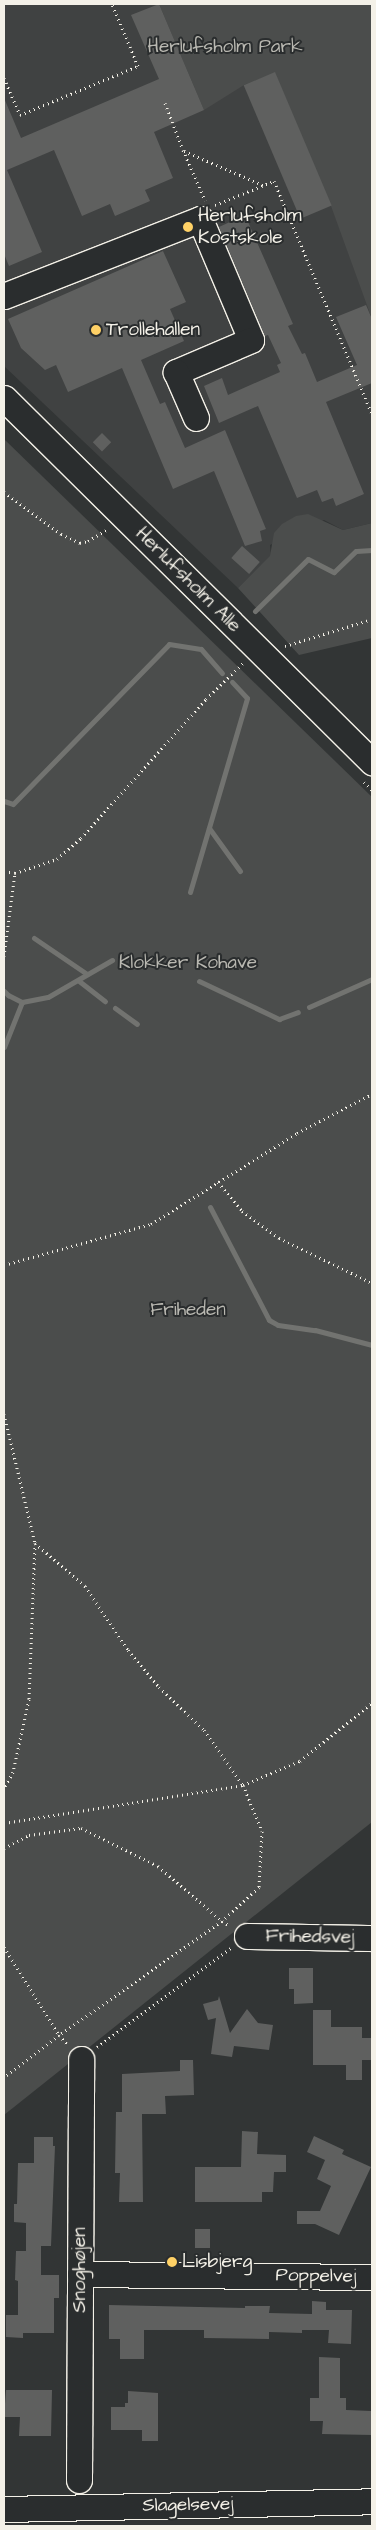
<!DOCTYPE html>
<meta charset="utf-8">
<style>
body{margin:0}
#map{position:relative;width:376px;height:2530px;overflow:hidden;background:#323535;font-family:"Architects Daughter",sans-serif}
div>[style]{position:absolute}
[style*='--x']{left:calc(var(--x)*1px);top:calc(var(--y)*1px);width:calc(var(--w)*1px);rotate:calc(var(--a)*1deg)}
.built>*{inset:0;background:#404242}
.green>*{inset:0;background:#4b4d4c}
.stream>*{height:5px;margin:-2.5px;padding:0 2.5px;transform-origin:2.5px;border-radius:2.5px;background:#727370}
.building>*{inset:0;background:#5f605f;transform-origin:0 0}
.path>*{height:3px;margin-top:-1.5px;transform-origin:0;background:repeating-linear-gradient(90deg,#f4f1e8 0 1px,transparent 0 5px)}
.roads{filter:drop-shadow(1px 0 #f4f1e8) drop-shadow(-1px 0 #f4f1e8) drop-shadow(0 1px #f4f1e8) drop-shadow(0 -1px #f4f1e8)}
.minor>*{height:25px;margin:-12.5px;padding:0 12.5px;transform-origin:12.5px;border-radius:12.5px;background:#2a2d2e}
.dots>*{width:14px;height:14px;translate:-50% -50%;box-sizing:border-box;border:2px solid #2a2d2e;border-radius:50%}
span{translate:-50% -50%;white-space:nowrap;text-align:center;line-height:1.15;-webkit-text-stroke:4px #2a2d2e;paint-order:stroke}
.park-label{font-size:19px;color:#b9b8b1}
.poi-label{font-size:19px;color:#f4f1e8}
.left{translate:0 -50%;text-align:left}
.street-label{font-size:19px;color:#f4f1e8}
.frame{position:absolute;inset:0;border:5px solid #f4f1e8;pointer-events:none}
</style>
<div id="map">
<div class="built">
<div style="clip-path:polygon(4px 4px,369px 4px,372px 88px,372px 523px,343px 530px,324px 520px,270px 545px,271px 556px,238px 588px,4px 366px)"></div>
</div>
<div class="green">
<div style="clip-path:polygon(159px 4px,372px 4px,372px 319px,331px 206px,275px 73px,244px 85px,204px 110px)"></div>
<div style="clip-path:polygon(4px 439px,372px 797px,372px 1822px,4px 2115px)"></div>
<div style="clip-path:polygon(308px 514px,343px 530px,372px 523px,372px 638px,299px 655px,238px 588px,270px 556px,274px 533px,282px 524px,296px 516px)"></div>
</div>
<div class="stream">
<div style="--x:255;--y:611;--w:74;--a:-44.5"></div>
<div style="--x:308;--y:559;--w:29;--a:27"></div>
<div style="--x:334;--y:572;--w:30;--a:-44"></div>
<div style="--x:356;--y:551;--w:16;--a:-4"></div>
<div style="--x:4;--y:801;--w:9;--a:18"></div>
<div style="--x:13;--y:804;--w:223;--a:-45.7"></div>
<div style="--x:169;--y:644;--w:32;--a:9"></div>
<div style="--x:201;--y:649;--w:32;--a:49"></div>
<div style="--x:209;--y:828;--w:53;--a:54.2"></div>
<div style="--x:190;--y:892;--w:202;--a:-73.6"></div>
<div style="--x:247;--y:698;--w:22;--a:-133"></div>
<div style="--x:34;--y:938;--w:64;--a:34.2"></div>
<div style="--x:79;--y:981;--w:33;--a:38"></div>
<div style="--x:199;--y:981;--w:89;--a:25.4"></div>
<div style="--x:279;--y:1019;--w:20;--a:-20"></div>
<div style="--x:4;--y:991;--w:6;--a:45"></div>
<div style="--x:8;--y:995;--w:16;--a:27"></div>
<div style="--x:22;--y:1002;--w:26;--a:-11"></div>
<div style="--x:48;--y:997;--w:74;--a:-30"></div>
<div style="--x:309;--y:1007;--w:69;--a:-24"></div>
<div style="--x:115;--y:1008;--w:27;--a:36"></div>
<div style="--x:4;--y:1047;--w:48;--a:-68.2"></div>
<div style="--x:210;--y:1207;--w:127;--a:62.4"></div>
<div style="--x:269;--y:1320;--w:10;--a:29"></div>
<div style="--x:278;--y:1325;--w:37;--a:8"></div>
<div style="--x:315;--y:1330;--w:59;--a:14.7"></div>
</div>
<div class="building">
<div style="clip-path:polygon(159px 4px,204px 110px,154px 132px,173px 178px,145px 190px,150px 201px,115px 216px,110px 204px,82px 216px,54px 150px,7px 170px,42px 252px,9px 266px,4px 254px,4px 98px,21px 138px,159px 79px,131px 15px)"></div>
<div style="left:275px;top:72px;width:145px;height:34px;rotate:67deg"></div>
<div style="clip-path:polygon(245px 215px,293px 324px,288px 326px,302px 354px,305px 353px,317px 382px,357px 365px,336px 317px,366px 305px,372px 319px,372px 383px,326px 402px,364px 494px,336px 506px,333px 498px,322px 502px,317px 490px,297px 498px,258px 406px,219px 423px,204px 386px,222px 378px,228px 395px,280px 372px,277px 365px,281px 363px,268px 335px,265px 336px,219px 227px)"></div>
<div style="clip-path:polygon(163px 251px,186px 302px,170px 309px,184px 341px,141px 360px,160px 404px,165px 402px,185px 448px,225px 430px,266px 529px,260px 531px,262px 541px,245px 546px,214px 471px,173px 489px,122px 368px,68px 392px,56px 365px,45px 370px,21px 348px,8px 319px)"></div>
<div style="left:102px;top:433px;width:13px;height:13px;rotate:45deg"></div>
<div style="left:242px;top:546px;width:24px;height:16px;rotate:42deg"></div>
<div style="clip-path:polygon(289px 1968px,313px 1968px,313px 2003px,294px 2004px,294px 1989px,289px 1989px)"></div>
<div style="clip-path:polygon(219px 1996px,230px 2033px,247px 2009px,258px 2023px,273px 2025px,269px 2050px,234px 2046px,232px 2057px,211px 2054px,216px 2018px,208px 2020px,203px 2004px,218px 2000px)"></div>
<div style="clip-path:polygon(313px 2010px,331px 2010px,331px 2027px,362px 2027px,362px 2038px,372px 2038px,372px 2060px,362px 2060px,362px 2080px,346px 2080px,346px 2065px,313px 2065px)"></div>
<div style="clip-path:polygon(180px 2060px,193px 2060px,194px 2095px,165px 2096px,166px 2114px,142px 2114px,143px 2202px,119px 2202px,120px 2173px,115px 2173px,116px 2112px,122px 2112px,122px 2074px,180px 2071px)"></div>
<div style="clip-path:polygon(242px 2131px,258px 2132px,257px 2154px,286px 2155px,286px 2172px,274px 2172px,273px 2192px,262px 2192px,262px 2202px,195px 2202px,195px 2167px,241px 2167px)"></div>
<div style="clip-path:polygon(314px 2136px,344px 2150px,342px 2154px,371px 2167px,339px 2235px,315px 2224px,297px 2224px,297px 2211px,320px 2211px,331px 2186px,317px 2179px,325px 2160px,307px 2152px)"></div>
<div style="clip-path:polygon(34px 2137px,53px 2137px,53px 2146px,55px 2146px,51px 2246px,41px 2246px,41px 2275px,59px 2275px,59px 2298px,54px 2298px,54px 2333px,23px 2333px,23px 2338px,6px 2337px,6px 2315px,18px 2315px,18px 2281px,15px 2280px,16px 2251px,26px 2251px,26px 2223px,14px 2222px,14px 2204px,17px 2204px,18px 2163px,34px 2163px)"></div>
<div style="left:195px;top:2229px;width:15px;height:19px"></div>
<div style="clip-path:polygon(312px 2301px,326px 2302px,326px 2310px,352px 2310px,351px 2344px,328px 2343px,329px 2330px,302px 2330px,302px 2333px,269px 2332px,269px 2339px,204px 2338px,204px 2330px,144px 2330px,144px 2359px,120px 2359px,120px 2339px,109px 2339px,109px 2305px,245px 2308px,245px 2306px,270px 2306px,269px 2313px,312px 2314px)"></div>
<div style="clip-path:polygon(319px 2357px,340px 2358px,340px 2398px,346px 2398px,346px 2410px,372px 2411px,372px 2435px,322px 2434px,323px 2421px,310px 2421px,310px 2398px,319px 2398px)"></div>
<div style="clip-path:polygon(6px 2390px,52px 2390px,51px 2436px,19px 2436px,20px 2417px,4px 2417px)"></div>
<div style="clip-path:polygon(128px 2391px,158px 2393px,158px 2441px,142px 2441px,142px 2430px,111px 2430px,111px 2407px,125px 2407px,125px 2403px,128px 2403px)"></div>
</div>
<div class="path">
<div style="--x:4;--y:78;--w:40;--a:66.6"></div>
<div style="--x:20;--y:115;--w:128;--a:-22.6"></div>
<div style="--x:138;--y:66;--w:67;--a:-112.8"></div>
<div style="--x:165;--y:103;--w:50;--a:69"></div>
<div style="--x:183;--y:150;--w:55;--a:66.3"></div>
<div style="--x:184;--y:151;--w:86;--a:23.3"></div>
<div style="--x:215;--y:205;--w:64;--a:-22.1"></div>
<div style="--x:274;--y:181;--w:253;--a:67.2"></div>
<div style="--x:4;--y:492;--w:71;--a:36.4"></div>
<div style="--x:61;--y:534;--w:21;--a:25"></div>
<div style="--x:80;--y:543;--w:8;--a:-14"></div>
<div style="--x:88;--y:541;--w:23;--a:-31"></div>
<div style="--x:285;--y:646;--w:91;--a:-17.2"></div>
<div style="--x:364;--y:782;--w:11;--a:45"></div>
<div style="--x:4;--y:871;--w:11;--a:10"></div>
<div style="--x:15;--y:873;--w:44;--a:-18.4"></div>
<div style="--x:57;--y:859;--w:32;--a:-41"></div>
<div style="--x:81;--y:838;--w:187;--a:-48"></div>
<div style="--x:206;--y:699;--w:53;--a:-44.2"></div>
<div style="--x:4;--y:956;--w:84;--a:-82.5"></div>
<div style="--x:218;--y:1182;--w:38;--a:50"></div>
<div style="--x:242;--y:1211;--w:46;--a:36.1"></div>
<div style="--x:279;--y:1238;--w:103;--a:25.8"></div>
<div style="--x:4;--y:1265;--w:153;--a:-15.6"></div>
<div style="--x:151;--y:1224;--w:172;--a:-31.9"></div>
<div style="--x:297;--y:1133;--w:85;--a:-27.5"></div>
<div style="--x:4;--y:1414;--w:133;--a:76.5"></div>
<div style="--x:35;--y:1543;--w:156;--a:92.2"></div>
<div style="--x:29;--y:1699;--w:75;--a:102.4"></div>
<div style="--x:13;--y:1772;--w:18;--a:119"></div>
<div style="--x:35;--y:1543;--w:66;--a:40.7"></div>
<div style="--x:85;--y:1586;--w:77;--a:56.1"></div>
<div style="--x:128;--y:1650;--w:48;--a:50"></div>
<div style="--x:159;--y:1687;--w:62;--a:43.7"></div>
<div style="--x:204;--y:1730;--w:67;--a:54.7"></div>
<div style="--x:243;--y:1785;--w:50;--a:67.6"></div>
<div style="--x:262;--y:1831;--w:56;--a:93.1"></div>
<div style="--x:259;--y:1887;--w:50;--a:137.4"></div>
<div style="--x:222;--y:1921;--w:9;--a:32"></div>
<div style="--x:4;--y:1823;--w:242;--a:-9"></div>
<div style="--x:243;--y:1785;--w:62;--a:-22.8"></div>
<div style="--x:300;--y:1761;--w:92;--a:-38.9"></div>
<div style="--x:4;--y:1848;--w:28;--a:-27"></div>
<div style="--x:29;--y:1835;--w:52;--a:-7.7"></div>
<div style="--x:81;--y:1828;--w:86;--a:26.3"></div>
<div style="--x:158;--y:1866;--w:84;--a:40.7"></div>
<div style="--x:222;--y:1921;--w:199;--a:145"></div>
<div style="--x:59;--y:2035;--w:69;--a:142.6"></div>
<div style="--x:4;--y:1947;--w:104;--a:58"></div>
<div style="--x:59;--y:2035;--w:13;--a:48"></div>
<div style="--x:97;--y:2047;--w:167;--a:-36.5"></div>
</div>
<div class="roads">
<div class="minor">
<div style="--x:4;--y:296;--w:211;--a:-21.4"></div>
<div style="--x:200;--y:219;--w:131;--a:67.1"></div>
<div style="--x:251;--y:340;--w:82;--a:156.9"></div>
<div style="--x:176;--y:372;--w:50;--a:66.5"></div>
<div style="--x:4;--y:398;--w:518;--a:44.69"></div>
<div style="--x:247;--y:1936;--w:125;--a:0.9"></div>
<div style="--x:80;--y:2274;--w:292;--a:0.6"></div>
<div style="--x:79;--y:2480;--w:421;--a:-89.7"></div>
<div style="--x:4;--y:2509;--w:368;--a:-1.2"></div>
</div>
</div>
<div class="dots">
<div style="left:188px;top:227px;background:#ffd166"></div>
<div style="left:96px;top:330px;background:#ffd166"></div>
<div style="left:172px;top:2262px;background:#ffd166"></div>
</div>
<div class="park-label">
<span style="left:225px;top:47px">Herlufsholm Park</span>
<span style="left:188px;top:963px">Klokker Kohave</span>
<span style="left:188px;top:1310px">Friheden</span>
</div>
<div class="poi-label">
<span class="left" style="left:198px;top:227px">Herlufsholm<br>Kostskole</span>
<span class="left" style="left:106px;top:330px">Trollehallen</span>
<span class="left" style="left:182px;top:2262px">Lisbjerg</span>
</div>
<div class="street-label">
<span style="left:188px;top:580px;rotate:45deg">Herlufsholm Alle</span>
<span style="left:310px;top:1937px;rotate:1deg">Frihedsvej</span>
<span style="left:80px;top:2270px;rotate:-90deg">Snoghøjen</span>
<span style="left:316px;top:2276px;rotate:1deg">Poppelvej</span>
<span style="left:188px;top:2505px;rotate:-1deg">Slagelsevej</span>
</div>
<div class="frame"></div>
</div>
